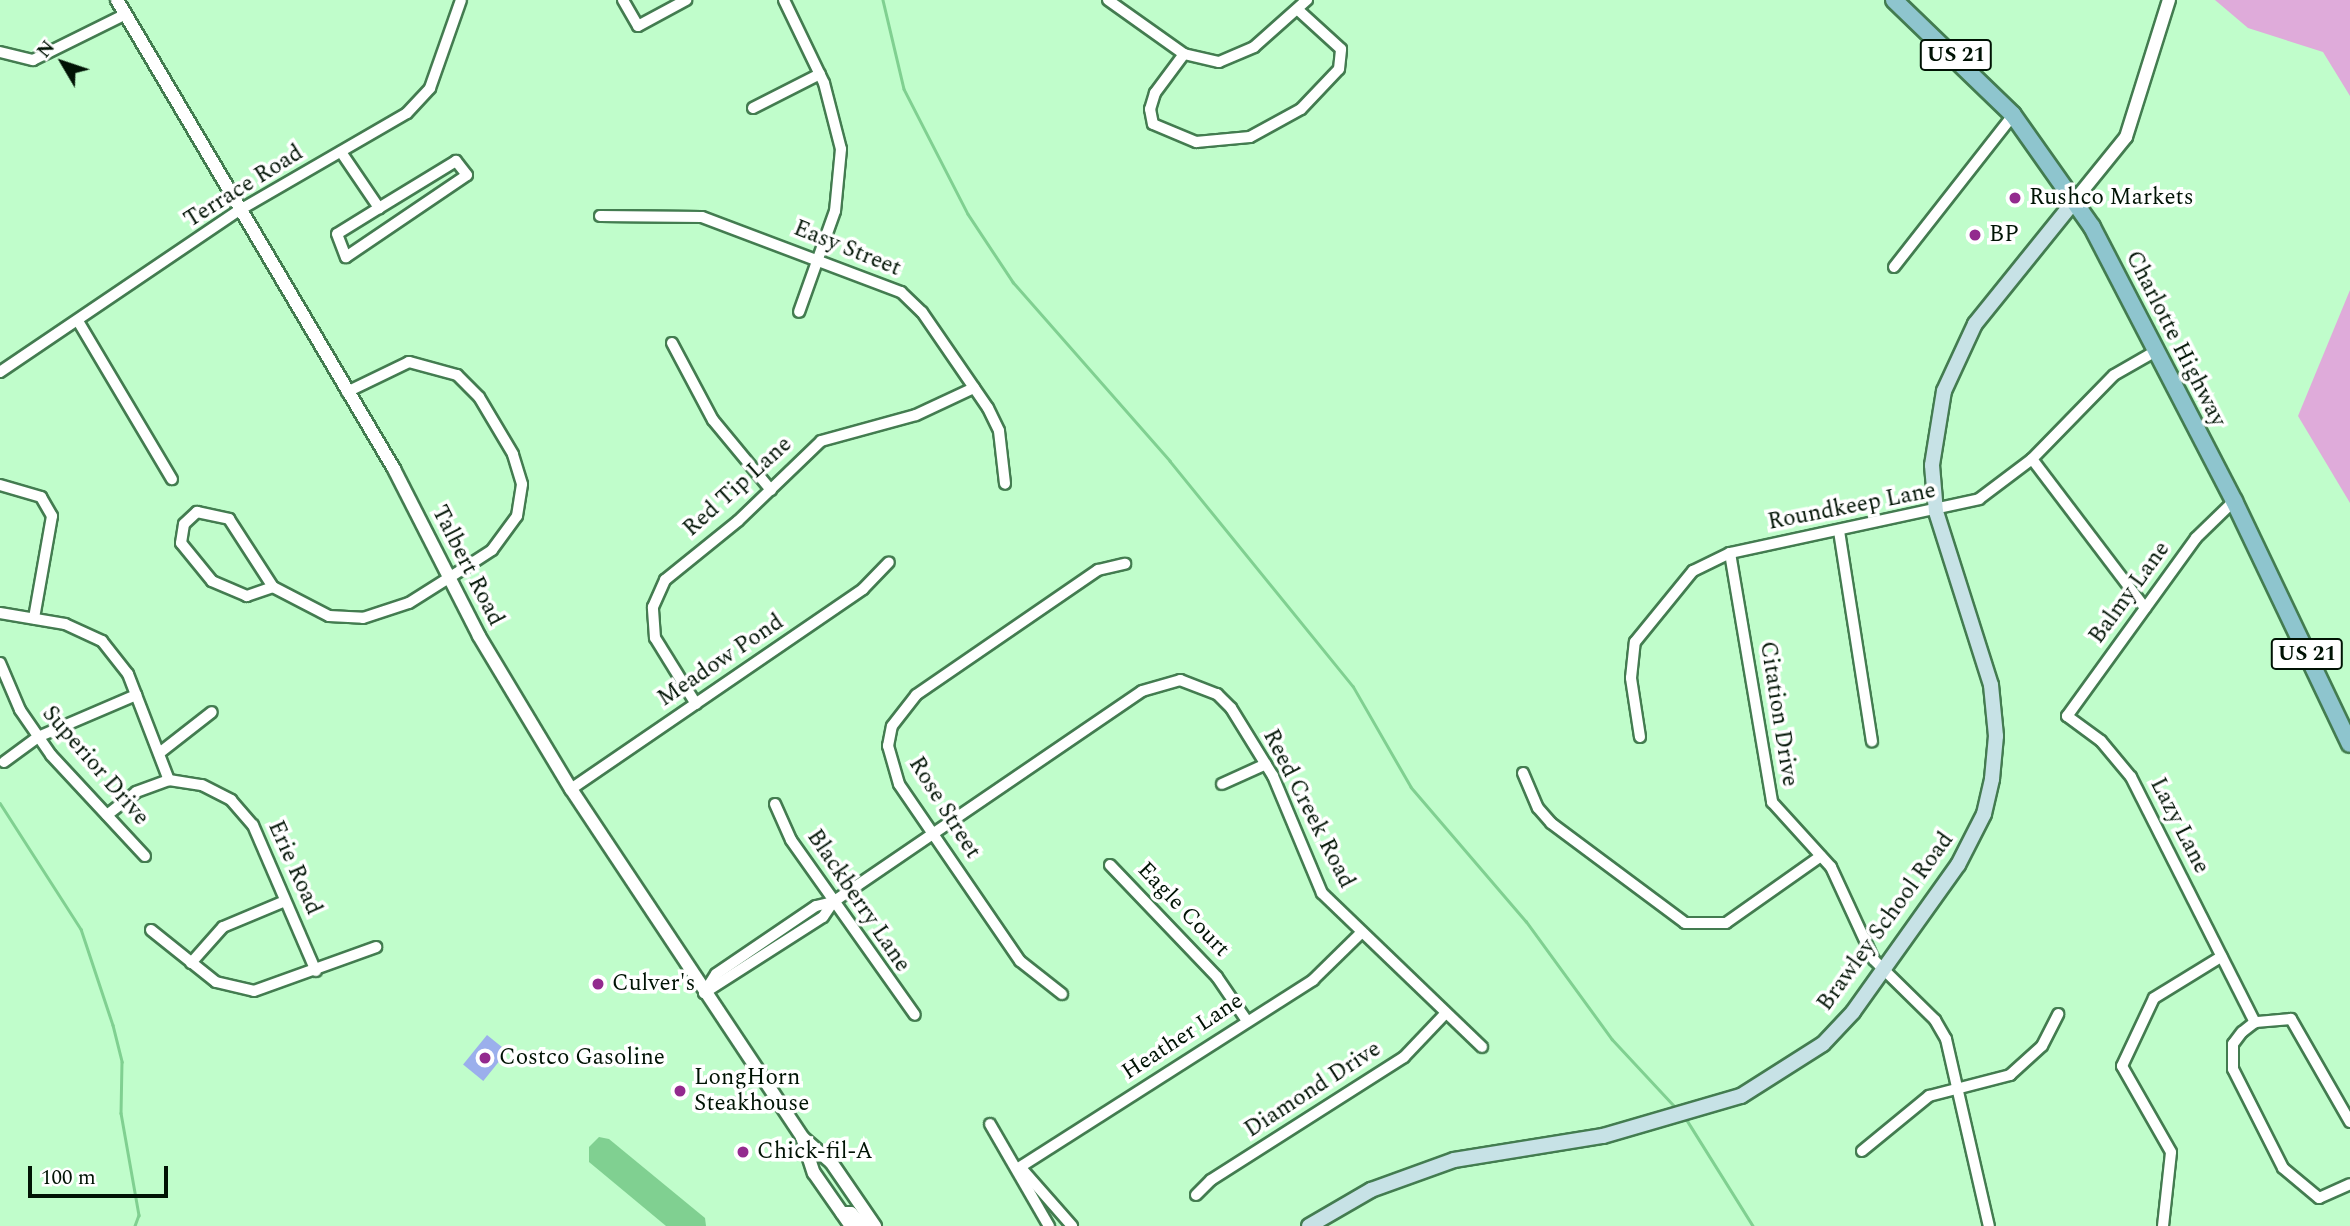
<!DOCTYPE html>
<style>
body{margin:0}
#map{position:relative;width:2350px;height:1226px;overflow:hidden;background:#c0fdcb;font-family:Spectral,serif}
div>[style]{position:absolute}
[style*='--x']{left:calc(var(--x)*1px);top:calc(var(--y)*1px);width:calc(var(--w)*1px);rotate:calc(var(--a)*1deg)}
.green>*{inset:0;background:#dfabda}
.water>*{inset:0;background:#80d091}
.stream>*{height:2.5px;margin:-1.25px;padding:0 1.25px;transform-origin:1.25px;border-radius:1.25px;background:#80d091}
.building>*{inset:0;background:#9bafec;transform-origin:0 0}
.roads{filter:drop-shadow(2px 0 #437c50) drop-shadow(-2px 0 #437c50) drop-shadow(0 2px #437c50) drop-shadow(0 -2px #437c50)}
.minor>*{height:10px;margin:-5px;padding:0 5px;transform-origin:5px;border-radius:5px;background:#fff}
.tertiary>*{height:12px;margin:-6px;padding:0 6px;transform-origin:6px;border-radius:6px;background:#fff}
.secondary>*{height:14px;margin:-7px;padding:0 7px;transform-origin:7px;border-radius:7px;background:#c7e2e6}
.primary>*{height:16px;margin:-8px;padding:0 8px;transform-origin:8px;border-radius:8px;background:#8ec5ce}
.dots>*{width:19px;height:19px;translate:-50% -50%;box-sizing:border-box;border:4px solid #fff;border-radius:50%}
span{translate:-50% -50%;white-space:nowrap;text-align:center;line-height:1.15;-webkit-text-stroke:7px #fff;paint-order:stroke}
.shield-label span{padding:2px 5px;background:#fff;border:2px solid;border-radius:5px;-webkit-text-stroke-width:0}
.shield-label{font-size:21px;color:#001304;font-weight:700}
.street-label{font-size:23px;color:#001304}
.poi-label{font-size:23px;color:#001304}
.left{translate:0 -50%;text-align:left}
.north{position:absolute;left:28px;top:28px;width:70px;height:70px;-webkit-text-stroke:5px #fff;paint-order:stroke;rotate:309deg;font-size:19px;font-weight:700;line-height:28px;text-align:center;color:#001304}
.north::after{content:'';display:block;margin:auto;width:24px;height:32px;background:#001304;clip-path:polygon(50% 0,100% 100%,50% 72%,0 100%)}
.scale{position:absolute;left:28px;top:1166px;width:140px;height:32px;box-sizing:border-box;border:4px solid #001304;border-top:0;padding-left:9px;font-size:21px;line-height:24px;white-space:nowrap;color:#001304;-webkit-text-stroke:5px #fff;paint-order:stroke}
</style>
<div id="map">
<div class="green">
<div style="clip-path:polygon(2215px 0,2350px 0,2350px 96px,2323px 52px,2248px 28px)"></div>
<div style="clip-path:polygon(2350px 290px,2350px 503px,2298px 416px)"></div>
</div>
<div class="water">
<div style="clip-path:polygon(599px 1137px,609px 1139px,705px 1218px,706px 1226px,666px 1226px,589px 1162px,589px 1147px)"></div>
</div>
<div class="stream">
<div style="--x:883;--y:0;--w:91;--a:76.7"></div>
<div style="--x:904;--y:89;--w:140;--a:62.9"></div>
<div style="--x:968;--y:214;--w:82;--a:56.5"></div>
<div style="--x:1013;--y:282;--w:238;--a:48.7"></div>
<div style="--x:1170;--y:461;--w:290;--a:50.9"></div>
<div style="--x:1353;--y:686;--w:116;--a:60.1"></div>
<div style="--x:1411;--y:787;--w:177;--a:49.4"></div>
<div style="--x:1526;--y:921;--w:146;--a:53.9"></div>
<div style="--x:1612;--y:1039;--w:97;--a:47.1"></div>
<div style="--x:0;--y:803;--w:150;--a:57.3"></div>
<div style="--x:81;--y:929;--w:101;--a:71.6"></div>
<div style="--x:113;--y:1025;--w:38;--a:76"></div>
<div style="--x:122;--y:1062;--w:51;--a:91.1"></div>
<div style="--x:121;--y:1113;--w:104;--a:80"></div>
<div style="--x:139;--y:1215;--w:12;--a:110"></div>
<div style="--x:1685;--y:1117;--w:128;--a:58"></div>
</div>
<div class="building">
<div style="left:487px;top:1035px;width:26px;height:38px;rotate:39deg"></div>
</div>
<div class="roads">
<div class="minor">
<div style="--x:623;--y:0;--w:30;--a:60"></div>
<div style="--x:638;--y:26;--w:55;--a:-28.4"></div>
<div style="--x:784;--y:0;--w:92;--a:64.3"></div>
<div style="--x:824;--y:83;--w:68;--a:75.6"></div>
<div style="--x:841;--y:149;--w:62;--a:95.5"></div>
<div style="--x:835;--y:211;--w:107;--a:109.6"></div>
<div style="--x:1108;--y:0;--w:93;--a:35.4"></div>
<div style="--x:1184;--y:54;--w:36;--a:13"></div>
<div style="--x:1219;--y:62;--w:38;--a:-23"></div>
<div style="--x:1254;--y:47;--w:71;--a:-41.6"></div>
<div style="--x:0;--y:52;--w:34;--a:14"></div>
<div style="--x:33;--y:60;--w:102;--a:-26.3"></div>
<div style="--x:1184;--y:54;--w:49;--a:126.6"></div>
<div style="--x:1155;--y:93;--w:17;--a:107"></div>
<div style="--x:1150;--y:109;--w:15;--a:79"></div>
<div style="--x:1153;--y:124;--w:47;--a:22.7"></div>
<div style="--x:1196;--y:142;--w:54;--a:-5.3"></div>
<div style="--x:1250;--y:137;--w:58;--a:-28.8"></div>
<div style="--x:1301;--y:109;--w:55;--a:-46.5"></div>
<div style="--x:1339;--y:69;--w:20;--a:-84"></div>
<div style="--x:1341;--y:49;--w:59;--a:-137.7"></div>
<div style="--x:753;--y:108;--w:75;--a:-26.9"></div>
<div style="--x:341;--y:152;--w:68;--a:55.8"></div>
<div style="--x:379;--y:208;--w:49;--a:148.2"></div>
<div style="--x:337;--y:234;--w:25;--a:69"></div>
<div style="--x:346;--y:257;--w:146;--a:-34.1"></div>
<div style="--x:467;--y:175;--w:18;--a:-128"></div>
<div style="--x:456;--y:161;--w:90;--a:148.6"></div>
<div style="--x:600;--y:216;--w:102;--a:0.6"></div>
<div style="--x:702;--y:217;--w:213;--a:20.7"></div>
<div style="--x:901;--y:292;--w:29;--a:44"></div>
<div style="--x:922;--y:312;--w:116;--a:55.5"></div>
<div style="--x:988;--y:408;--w:25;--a:64"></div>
<div style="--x:999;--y:431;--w:53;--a:83.5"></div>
<div style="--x:1894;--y:267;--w:193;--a:-51.9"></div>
<div style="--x:78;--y:321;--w:184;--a:59.3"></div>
<div style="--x:672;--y:343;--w:87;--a:62"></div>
<div style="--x:713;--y:420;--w:91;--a:50.4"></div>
<div style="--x:0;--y:372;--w:287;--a:-34.1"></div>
<div style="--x:238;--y:211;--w:195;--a:-30.1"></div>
<div style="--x:407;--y:113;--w:34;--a:-47"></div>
<div style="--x:430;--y:88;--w:93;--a:-70.6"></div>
<div style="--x:2032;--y:459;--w:187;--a:52.8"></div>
<div style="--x:0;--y:485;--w:43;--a:16.3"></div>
<div style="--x:41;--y:497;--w:22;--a:60"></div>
<div style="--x:52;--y:516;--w:104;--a:100"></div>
<div style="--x:2234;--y:501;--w:53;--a:135.8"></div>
<div style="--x:2196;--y:538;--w:220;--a:125.9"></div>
<div style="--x:2067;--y:716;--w:42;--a:36.3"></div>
<div style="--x:2101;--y:741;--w:47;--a:50.2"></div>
<div style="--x:2131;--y:777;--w:275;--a:63.2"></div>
<div style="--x:1839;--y:531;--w:213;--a:81.1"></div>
<div style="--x:1730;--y:553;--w:253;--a:80.4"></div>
<div style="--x:1772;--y:802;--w:88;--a:47.8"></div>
<div style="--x:1831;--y:867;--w:102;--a:65.2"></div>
<div style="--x:1874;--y:960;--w:86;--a:44.5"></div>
<div style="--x:1935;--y:1020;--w:22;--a:60"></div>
<div style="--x:1946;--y:1039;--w:192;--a:77.1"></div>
<div style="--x:273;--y:587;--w:28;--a:161"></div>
<div style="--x:247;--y:596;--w:38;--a:-157"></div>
<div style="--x:212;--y:581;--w:49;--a:-129.2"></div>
<div style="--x:181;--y:543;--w:19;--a:-81"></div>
<div style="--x:184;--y:524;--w:18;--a:-43"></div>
<div style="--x:197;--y:512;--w:33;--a:12"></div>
<div style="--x:229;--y:519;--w:81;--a:57.1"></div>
<div style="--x:273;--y:587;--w:63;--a:27.4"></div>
<div style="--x:329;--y:616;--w:34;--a:3"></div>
<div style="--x:363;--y:618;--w:48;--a:-18.1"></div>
<div style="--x:409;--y:603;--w:67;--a:-32.3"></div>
<div style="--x:466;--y:567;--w:31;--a:-33"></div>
<div style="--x:492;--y:550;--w:42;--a:-53.7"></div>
<div style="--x:517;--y:516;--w:32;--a:-81"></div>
<div style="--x:522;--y:484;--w:31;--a:-107"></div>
<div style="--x:513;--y:454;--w:66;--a:-120.8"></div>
<div style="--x:479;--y:397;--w:31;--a:-135"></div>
<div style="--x:457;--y:375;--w:50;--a:-164.8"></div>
<div style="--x:409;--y:362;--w:69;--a:154.2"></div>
<div style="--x:0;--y:613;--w:66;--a:9.6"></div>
<div style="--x:65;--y:624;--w:41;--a:24.7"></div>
<div style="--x:102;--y:641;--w:42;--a:51.8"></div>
<div style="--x:128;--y:674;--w:114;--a:68.9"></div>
<div style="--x:0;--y:663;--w:51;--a:66.9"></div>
<div style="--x:20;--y:710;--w:55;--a:55.4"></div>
<div style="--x:51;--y:755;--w:138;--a:47.1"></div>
<div style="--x:696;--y:704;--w:78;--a:-121.8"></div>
<div style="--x:655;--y:638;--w:31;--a:-94"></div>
<div style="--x:653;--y:607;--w:30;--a:-66"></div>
<div style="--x:665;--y:580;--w:94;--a:-38.9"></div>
<div style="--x:738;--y:521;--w:115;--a:-43.9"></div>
<div style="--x:821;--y:441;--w:98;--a:-15.3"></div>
<div style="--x:916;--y:415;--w:64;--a:-25"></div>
<div style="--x:1640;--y:737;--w:60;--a:-98.7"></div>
<div style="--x:1631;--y:678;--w:36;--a:-84"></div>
<div style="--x:1635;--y:642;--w:92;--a:-50.8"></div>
<div style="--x:1693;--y:571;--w:41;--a:-25.9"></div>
<div style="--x:1730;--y:553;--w:255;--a:-12.2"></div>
<div style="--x:1979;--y:499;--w:66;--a:-37"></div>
<div style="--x:2032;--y:459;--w:117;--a:-45.7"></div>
<div style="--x:2114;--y:375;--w:48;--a:-29.7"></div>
<div style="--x:162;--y:751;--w:63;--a:-38"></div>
<div style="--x:4;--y:762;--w:42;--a:-36.3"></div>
<div style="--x:38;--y:737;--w:107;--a:-23.2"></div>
<div style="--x:1523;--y:773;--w:38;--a:67"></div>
<div style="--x:1538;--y:808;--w:20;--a:49"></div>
<div style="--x:1551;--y:823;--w:167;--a:36.7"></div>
<div style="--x:1685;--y:923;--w:41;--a:0"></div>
<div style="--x:1726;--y:923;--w:116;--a:-35.2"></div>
<div style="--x:1222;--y:784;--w:48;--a:-24.4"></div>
<div style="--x:571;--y:789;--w:354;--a:-34.4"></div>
<div style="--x:863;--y:589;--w:37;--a:-46"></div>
<div style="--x:775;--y:804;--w:39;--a:66"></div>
<div style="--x:791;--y:840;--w:214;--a:54.7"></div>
<div style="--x:107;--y:815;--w:37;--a:-38"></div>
<div style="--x:136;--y:792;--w:35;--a:-20"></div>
<div style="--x:169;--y:780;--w:33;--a:9"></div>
<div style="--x:202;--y:785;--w:33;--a:27"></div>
<div style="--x:231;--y:800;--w:33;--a:49"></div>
<div style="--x:253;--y:825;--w:159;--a:66.7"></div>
<div style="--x:1110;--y:865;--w:155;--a:46.3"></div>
<div style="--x:1217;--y:977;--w:53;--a:55.7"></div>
<div style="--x:151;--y:930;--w:83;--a:38.7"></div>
<div style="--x:216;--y:982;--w:39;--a:13"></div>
<div style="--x:254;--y:991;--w:130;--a:-19.8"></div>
<div style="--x:191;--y:963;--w:48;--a:-48.4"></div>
<div style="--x:223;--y:927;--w:67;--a:-22.8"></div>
<div style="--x:704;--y:993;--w:141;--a:-32.6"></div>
<div style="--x:823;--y:917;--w:18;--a:-56"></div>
<div style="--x:833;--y:902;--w:374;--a:-34.3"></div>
<div style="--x:1142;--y:691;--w:40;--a:-16"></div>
<div style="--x:1180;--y:680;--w:40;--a:21"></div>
<div style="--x:1217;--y:694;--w:20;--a:45"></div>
<div style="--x:1231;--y:708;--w:80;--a:58.3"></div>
<div style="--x:1273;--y:776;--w:127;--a:67.3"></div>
<div style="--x:1322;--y:893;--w:222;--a:43.9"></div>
<div style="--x:704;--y:993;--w:22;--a:-58"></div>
<div style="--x:716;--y:974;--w:121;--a:-34.2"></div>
<div style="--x:816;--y:906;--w:17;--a:-13"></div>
<div style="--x:1062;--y:994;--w:53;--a:-141.8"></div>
<div style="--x:1020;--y:961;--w:214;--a:-124.4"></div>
<div style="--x:899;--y:784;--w:40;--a:-106"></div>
<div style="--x:888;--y:746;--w:20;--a:-79"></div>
<div style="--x:892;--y:726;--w:39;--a:-52"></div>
<div style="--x:916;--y:695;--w:221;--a:-34.5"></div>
<div style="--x:1098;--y:570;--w:28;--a:-13"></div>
<div style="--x:2350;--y:1122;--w:119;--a:-119.8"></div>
<div style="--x:2291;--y:1019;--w:36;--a:175"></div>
<div style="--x:2255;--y:1022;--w:16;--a:142"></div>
<div style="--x:2242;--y:1032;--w:15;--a:127"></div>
<div style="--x:2233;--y:1044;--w:25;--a:90"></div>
<div style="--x:2233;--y:1069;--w:111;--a:63.2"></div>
<div style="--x:2283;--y:1168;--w:47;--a:39.8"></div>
<div style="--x:2319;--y:1198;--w:34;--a:-24"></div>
<div style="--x:990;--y:1124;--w:118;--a:60"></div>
<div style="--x:1862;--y:1151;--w:87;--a:-39.4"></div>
<div style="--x:1929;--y:1096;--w:84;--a:-14.5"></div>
<div style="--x:2010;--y:1075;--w:43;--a:-42.2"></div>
<div style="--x:2042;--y:1046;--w:36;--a:-63"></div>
<div style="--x:1020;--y:1167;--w:348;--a:-32.5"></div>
<div style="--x:1313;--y:980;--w:67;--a:-44.4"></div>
<div style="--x:1022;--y:1169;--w:76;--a:48.7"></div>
<div style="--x:1196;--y:1195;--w:21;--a:-45"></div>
<div style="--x:1211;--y:1180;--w:229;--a:-32.5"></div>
<div style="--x:1404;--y:1057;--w:59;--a:-46.4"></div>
<div style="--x:2163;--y:1226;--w:74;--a:-83.8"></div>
<div style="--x:2171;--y:1152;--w:99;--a:-119.7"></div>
<div style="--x:2122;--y:1066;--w:75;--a:-64.8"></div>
<div style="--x:2154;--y:998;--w:79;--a:-31.5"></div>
</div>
<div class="tertiary">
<div style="--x:117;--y:0;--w:545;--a:59.43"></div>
<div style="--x:394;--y:469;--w:187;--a:63"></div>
<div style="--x:479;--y:636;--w:179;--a:59"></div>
<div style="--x:571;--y:789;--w:418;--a:56.4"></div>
<div style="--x:802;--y:1137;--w:38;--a:41"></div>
<div style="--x:831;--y:1162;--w:78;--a:55.5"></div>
<div style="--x:2075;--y:200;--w:81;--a:-51"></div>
<div style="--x:2126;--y:137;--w:144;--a:-72.6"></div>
<div style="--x:802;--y:1137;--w:38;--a:72"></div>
<div style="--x:814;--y:1173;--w:65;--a:55.1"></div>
<div style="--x:842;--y:1213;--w:9;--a:0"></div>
<div style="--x:851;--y:1213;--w:18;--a:47"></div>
</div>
<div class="secondary">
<div style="--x:1309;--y:1226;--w:72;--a:-30.1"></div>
<div style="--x:1371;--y:1190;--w:88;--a:-19.9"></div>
<div style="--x:1454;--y:1160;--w:151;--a:-9.2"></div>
<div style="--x:1603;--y:1136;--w:144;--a:-16.2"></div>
<div style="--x:1741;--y:1096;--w:97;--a:-32.4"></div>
<div style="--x:1823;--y:1044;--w:44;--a:-46.8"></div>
<div style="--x:1853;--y:1012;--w:181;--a:-54.5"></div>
<div style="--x:1958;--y:865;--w:57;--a:-63"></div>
<div style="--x:1984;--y:814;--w:36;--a:-77"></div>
<div style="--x:1992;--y:779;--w:43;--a:-84.7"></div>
<div style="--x:1996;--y:736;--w:51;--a:-95.6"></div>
<div style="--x:1991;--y:685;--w:182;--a:-107.6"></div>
<div style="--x:1936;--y:512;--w:47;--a:-94.9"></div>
<div style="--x:1932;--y:465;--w:75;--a:-80.8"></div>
<div style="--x:1944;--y:391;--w:74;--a:-65.2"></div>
<div style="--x:1975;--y:324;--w:159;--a:-51.1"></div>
</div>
<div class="primary">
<div style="--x:1894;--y:0;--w:165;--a:44"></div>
<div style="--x:2013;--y:115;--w:137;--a:54.8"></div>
<div style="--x:2092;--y:227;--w:309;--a:62.6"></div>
<div style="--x:2234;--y:501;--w:269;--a:64.5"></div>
</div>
</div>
<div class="dots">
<div style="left:2015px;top:198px;background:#932a8e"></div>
<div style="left:1975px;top:235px;background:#932a8e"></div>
<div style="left:598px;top:984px;background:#932a8e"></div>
<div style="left:485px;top:1058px;background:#932a8e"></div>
<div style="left:680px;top:1091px;background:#932a8e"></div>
<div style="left:743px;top:1152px;background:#932a8e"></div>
</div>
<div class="shield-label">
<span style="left:1956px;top:55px">US 21</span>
<span style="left:2307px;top:654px">US 21</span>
</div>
<div class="street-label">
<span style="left:244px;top:187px;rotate:-32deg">Terrace Road</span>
<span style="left:847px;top:249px;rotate:22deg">Easy Street</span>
<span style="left:2175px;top:339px;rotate:63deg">Charlotte Highway</span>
<span style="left:738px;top:487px;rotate:-42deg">Red Tip Lane</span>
<span style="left:1852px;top:507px;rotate:-11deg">Roundkeep Lane</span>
<span style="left:467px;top:566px;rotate:63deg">Talbert Road</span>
<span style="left:2130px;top:593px;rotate:-54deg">Balmy Lane</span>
<span style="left:721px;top:661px;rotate:-34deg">Meadow Pond</span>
<span style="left:1778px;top:714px;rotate:81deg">Citation Drive</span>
<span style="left:95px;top:766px;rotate:49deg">Superior Drive</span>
<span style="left:944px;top:808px;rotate:58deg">Rose Street</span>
<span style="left:1308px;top:809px;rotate:63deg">Reed Creek Road</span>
<span style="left:2179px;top:826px;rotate:63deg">Lazy Lane</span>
<span style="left:294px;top:868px;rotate:66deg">Erie Road</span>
<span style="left:858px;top:901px;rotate:56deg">Blackberry Lane</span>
<span style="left:1183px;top:910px;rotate:46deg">Eagle Court</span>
<span style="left:1886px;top:922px;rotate:-54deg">Brawley School Road</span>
<span style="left:1183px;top:1037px;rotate:-33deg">Heather Lane</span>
<span style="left:1313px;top:1090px;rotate:-33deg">Diamond Drive</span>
</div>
<div class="poi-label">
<span class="left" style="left:2029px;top:198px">Rushco Markets</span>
<span class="left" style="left:1989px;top:235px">BP</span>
<span class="left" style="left:612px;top:984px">Culver's</span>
<span class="left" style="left:499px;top:1058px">Costco Gasoline</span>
<span class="left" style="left:694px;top:1091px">LongHorn<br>Steakhouse</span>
<span class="left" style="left:757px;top:1152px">Chick-fil-A</span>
</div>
<div class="north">N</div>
<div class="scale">100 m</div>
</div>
